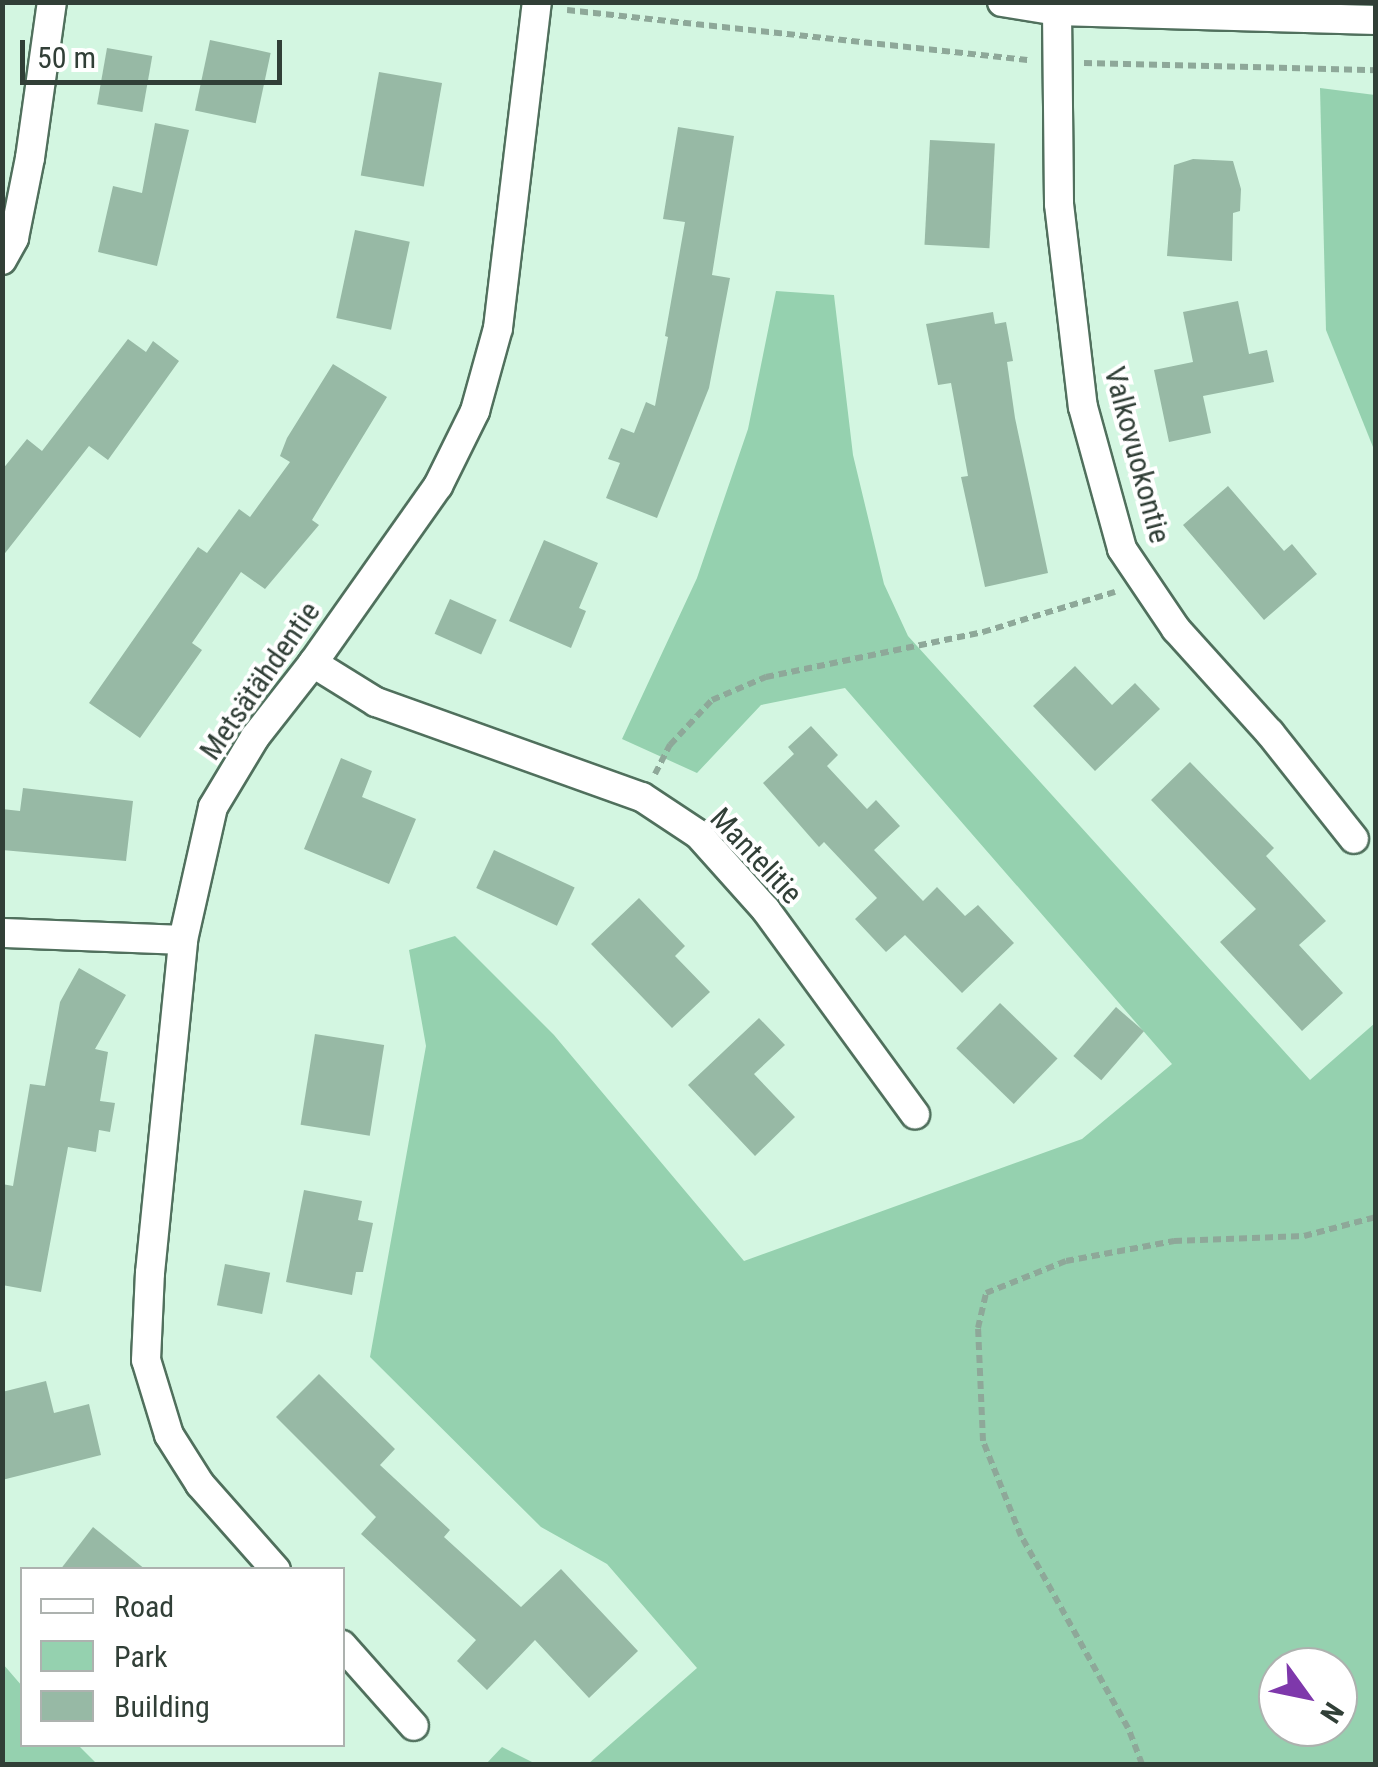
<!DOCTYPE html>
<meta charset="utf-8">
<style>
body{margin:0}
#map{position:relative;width:1378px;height:1767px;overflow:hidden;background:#d3f6e1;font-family:"Roboto Condensed",sans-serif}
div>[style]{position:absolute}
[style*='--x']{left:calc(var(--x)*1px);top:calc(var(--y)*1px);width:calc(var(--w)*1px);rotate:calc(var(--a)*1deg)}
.green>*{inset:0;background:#95d1af}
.building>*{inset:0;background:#97b9a5;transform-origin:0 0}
.path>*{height:6px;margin-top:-3px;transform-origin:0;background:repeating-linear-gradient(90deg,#8ea899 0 8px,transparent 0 13px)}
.roads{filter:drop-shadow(2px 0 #50705d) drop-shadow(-2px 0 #50705d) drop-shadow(0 2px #50705d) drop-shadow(0 -2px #50705d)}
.street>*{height:28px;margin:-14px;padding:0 14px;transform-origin:14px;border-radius:14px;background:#fff}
span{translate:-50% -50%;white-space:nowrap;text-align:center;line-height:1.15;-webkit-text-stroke:8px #fff;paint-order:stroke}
.street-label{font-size:30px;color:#313f37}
.frame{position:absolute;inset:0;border:5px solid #313f37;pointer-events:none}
.legend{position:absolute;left:20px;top:1567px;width:325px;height:180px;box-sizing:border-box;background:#fff;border:2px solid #adb2af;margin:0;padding:12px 18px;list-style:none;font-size:30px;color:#313f37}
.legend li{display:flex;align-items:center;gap:20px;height:50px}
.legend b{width:50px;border:2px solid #adb2af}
.north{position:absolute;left:1258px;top:1647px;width:100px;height:100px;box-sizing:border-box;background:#fff;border:2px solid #adb2af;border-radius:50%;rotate:123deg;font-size:28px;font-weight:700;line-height:40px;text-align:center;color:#313f37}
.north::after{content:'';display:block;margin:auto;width:35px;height:45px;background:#7e38ab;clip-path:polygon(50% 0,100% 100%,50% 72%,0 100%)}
.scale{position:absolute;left:20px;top:40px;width:262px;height:45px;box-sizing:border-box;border:5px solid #313f37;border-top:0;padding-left:12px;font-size:30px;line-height:35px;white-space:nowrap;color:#313f37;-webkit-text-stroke:8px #fff;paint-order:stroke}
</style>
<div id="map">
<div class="green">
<div style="clip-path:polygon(1320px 88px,1375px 95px,1375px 452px,1326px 330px)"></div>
<div style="clip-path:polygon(evenodd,776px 291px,834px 295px,853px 455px,884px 584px,908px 636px,1310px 1080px,1375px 1023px,1375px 1764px,588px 1764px,697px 1668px,607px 1564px,541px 1527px,370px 1357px,426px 1046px,409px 950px,455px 936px,554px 1035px,744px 1261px,1082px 1139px,1172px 1064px,845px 688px,761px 705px,697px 773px,622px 739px,697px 578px,748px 429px,776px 291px,1278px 1667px,1338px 1667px,1338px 1727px,1278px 1727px,1278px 1667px)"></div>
<div style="clip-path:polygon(3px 1664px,22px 1686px,22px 1744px,78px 1745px,97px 1764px,3px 1764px)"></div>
<div style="clip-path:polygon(502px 1747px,536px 1764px,486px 1764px)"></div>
</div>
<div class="building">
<div style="left:210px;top:40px;width:62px;height:72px;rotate:12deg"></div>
<div style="left:107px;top:48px;width:46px;height:57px;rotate:10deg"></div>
<div style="left:379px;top:72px;width:64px;height:105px;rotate:10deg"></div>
<div style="clip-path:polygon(155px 123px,189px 130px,157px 266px,98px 252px,113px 186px,142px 193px)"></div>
<div style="clip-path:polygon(678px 127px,734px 136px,712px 275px,730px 278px,709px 388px,657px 518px,606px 498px,620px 463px,608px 459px,621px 428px,634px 433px,646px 402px,655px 406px,668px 337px,665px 336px,685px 222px,663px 219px)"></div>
<div style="left:930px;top:140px;width:65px;height:105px;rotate:3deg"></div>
<div style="clip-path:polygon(1193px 159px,1233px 161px,1241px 189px,1240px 211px,1233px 213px,1232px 261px,1167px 256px,1174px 165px)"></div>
<div style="left:355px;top:230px;width:56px;height:90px;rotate:12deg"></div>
<div style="clip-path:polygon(1238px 301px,1249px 354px,1267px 350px,1274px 382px,1203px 396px,1211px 433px,1169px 442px,1154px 370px,1193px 362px,1183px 312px)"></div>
<div style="clip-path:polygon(993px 312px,995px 324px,1006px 322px,1013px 361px,1007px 362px,1015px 418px,1048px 573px,985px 587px,961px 477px,968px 476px,951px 383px,938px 385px,926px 324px)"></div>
<div style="clip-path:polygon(128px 339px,146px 352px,153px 341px,179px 361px,108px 460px,89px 446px,2px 557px,2px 470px,27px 439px,42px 451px)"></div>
<div style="clip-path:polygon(333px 364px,387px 397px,312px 520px,319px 525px,265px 589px,241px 572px,192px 643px,202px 650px,140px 738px,89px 703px,198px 547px,207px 553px,239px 509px,250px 517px,290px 462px,280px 456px,287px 438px)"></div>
<div style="clip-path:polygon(1228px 486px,1284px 551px,1292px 544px,1317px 574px,1264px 620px,1183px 525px)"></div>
<div style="clip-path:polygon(544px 540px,598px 563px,579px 608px,586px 611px,571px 648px,509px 621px)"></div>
<div style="left:450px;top:599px;width:51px;height:38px;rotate:24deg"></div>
<div style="clip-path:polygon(1075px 666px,1112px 705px,1135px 683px,1160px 709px,1095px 771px,1033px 706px)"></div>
<div style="clip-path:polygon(811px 726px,838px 755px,827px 766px,867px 809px,876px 800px,900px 826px,874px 850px,923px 901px,937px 887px,965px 916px,978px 905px,1014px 943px,962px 993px,905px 935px,886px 952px,855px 919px,877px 898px,824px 842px,819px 847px,763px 783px,794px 754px,788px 747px)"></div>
<div style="clip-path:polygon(341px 758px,372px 771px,362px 797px,416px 819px,389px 884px,304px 849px)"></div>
<div style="clip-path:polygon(1190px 762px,1274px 848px,1266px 856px,1326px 921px,1299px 945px,1343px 993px,1302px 1031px,1220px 942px,1256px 909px,1151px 800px)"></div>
<div style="clip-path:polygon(23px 788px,133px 801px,126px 861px,2px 850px,2px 809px,20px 811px)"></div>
<div style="left:494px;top:850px;width:89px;height:42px;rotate:25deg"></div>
<div style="clip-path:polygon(639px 898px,685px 946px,675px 956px,710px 992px,672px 1028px,591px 944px)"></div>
<div style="clip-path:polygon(79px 968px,126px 995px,95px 1049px,108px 1052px,100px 1101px,115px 1103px,110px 1132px,99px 1130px,96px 1152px,68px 1147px,41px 1292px,2px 1285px,2px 1184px,13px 1186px,30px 1084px,45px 1086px,60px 1002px)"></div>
<div style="left:1000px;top:1003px;width:80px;height:63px;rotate:44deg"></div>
<div style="left:1116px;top:1007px;width:37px;height:65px;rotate:41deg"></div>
<div style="clip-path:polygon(759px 1018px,785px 1045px,754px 1074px,795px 1117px,755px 1156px,688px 1085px)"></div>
<div style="left:315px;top:1034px;width:70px;height:92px;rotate:9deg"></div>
<div style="clip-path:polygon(304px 1190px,362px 1201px,358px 1220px,373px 1223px,363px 1272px,356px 1272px,352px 1295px,286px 1282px)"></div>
<div style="left:225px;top:1264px;width:46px;height:42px;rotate:11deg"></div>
<div style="clip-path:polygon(319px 1374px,395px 1449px,380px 1465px,450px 1530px,444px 1537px,521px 1607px,561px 1569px,638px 1651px,589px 1698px,535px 1640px,487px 1690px,457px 1661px,476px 1640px,361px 1534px,376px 1517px,276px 1417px)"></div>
<div style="clip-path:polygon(46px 1381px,54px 1413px,89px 1404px,101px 1455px,2px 1480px,2px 1392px)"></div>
<div style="clip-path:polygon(93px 1527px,146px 1570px,60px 1570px)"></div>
</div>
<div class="path">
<div style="--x:567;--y:10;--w:463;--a:6.2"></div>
<div style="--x:1084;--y:63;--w:292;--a:1.4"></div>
<div style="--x:655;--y:774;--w:33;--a:-63"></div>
<div style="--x:670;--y:745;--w:62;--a:-47"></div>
<div style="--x:712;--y:700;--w:59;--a:-23.1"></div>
<div style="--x:766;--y:677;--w:222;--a:-11.7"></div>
<div style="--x:983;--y:632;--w:138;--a:-16.9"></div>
<div style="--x:1142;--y:1764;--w:39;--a:-111"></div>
<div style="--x:1128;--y:1728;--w:220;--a:-119.1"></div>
<div style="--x:1021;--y:1536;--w:102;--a:-111.8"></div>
<div style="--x:983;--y:1441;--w:113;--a:-92.5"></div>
<div style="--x:978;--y:1328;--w:36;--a:-77"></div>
<div style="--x:986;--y:1293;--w:86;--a:-21.8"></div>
<div style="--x:1066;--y:1261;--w:110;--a:-10.5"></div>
<div style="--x:1174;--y:1241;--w:130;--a:-2.2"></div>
<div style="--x:1304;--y:1236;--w:74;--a:-14.8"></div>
</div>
<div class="roads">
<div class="street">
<div style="--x:1002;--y:2;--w:56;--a:9.3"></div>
<div style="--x:1057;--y:11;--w:319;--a:1.6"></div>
<div style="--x:1057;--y:11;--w:193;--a:89.4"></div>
<div style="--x:1059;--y:204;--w:204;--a:83.3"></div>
<div style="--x:1083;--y:407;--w:147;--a:74.6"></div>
<div style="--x:1122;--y:549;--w:97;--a:56"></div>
<div style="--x:1176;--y:629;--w:140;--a:47.9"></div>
<div style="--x:1270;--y:733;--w:135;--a:51.6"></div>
<div style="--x:2;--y:260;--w:25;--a:-61"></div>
<div style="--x:14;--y:238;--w:82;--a:-78.7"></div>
<div style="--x:30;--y:158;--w:158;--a:-82"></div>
<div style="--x:313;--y:663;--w:74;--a:31.8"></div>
<div style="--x:376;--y:702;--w:282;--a:19.7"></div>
<div style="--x:642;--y:797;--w:67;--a:33.5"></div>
<div style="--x:698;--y:834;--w:102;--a:48.2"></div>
<div style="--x:766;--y:910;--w:253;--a:53.9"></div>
<div style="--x:2;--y:933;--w:181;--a:2.2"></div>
<div style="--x:276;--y:1570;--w:115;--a:-131.5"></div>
<div style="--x:200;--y:1484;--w:58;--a:-122.3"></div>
<div style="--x:169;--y:1435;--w:78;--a:-107"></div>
<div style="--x:146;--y:1360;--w:87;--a:-87.4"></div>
<div style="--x:150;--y:1273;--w:335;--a:-84.3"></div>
<div style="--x:183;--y:940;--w:136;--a:-77.3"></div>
<div style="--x:213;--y:807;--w:82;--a:-59"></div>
<div style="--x:255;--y:737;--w:94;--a:-51.9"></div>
<div style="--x:313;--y:663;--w:217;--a:-54.8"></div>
<div style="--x:438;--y:486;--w:84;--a:-63.7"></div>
<div style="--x:475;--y:411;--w:86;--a:-74.5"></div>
<div style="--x:498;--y:328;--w:328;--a:-83.2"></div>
<div style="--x:342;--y:1645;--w:108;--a:48.4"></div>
</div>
</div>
<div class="street-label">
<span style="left:1137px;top:455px;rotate:75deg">Valkovuokontie</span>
<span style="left:260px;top:681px;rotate:-55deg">Metsätähdentie</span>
<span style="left:756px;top:856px;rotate:47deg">Mantelitie</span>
</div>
<div class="frame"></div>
<ul class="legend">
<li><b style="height:12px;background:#fff"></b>Road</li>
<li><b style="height:28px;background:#95d1af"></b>Park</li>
<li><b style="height:28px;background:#97b9a5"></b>Building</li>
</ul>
<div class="north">N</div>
<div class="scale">50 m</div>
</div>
